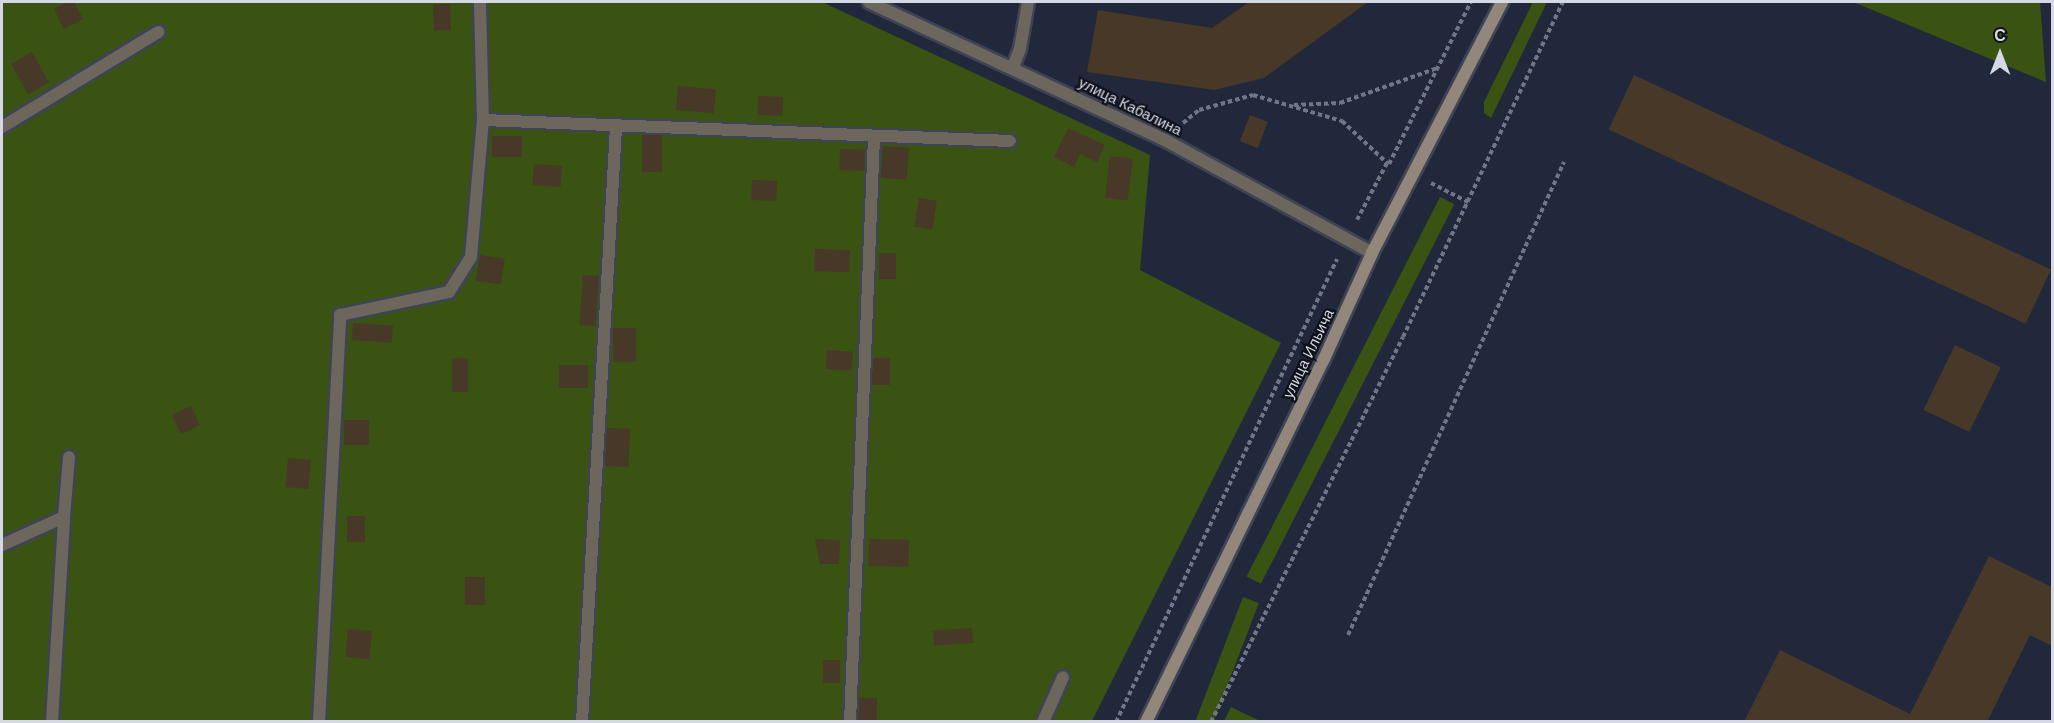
<!DOCTYPE html>
<meta charset="utf-8">
<style>
body{margin:0}
#map{position:relative;width:2054px;height:723px;overflow:hidden;background:#22283b;font-family:"DM Sans",sans-serif}
div>[style]{position:absolute}
[style*='--x']{left:calc(var(--x)*1px);top:calc(var(--y)*1px);width:calc(var(--w)*1px);rotate:calc(var(--a)*1deg)}
.green>*{inset:0;background:#3a5312;transform-origin:0 0}
.building>*{inset:0;background:#473827;transform-origin:0 0}
.path>*{height:4px;margin-top:-2px;transform-origin:0;background:repeating-linear-gradient(90deg,#717686 0 4.5px,transparent 0 7.5px)}
.roads{filter:drop-shadow(2px 0 #3e4456) drop-shadow(-2px 0 #3e4456) drop-shadow(0 2px #3e4456) drop-shadow(0 -2px #3e4456)}
.lane>*{height:12px;margin:-6px;padding:0 6px;transform-origin:6px;border-radius:6px;background:#6c665d}
.street>*{height:12px;margin:-6px;padding:0 6px;transform-origin:6px;border-radius:6px;background:#6c665d}
.secondary>*{height:12px;margin:-6px;padding:0 6px;transform-origin:6px;border-radius:6px;background:#92877a}
span{translate:-50% -50%;white-space:nowrap;text-align:center;line-height:1.15;-webkit-text-stroke:4.5px #0f121a;paint-order:stroke}
.street-label{font-size:15px;color:#d4d9e5}
.frame{position:absolute;inset:0;border:3px solid #d4d9e5;pointer-events:none}
.north{position:absolute;left:1970px;top:24px;width:60px;height:60px;-webkit-text-stroke:4px #0f121a;paint-order:stroke;rotate:0deg;font-size:16px;font-weight:700;line-height:24px;text-align:center;color:#d4d9e5}
.north::after{content:'';display:block;margin:auto;width:21px;height:27px;background:#d4d9e5;clip-path:polygon(50% 0,100% 100%,50% 72%,0 100%)}
</style>
<div id="map">
<div class="green">
<div style="clip-path:polygon(2px 2px,822px 2px,1150px 155px,1140px 270px,1281px 343px,1092px 721px,2px 721px)"></div>
<div style="clip-path:polygon(1533px 2px,1547px 2px,1491px 118px,1484px 113px,1484px 102px)"></div>
<div style="clip-path:polygon(1853px 2px,2040px 2px,2046px 82px)"></div>
<div style="left:1440px;top:197px;width:16px;height:426px;rotate:27deg"></div>
<div style="left:1243px;top:597px;width:17px;height:137px;rotate:21deg"></div>
<div style="clip-path:polygon(1231px 707px,1260px 721px,1224px 721px)"></div>
</div>
<div class="building">
<div style="clip-path:polygon(68px 2px,74px 2px,83px 19px,64px 29px,54px 9px)"></div>
<div style="clip-path:polygon(1249px 2px,1368px 2px,1264px 78px,1214px 90px,1087px 72px,1098px 10px,1212px 28px)"></div>
<div style="left:450px;top:4px;width:26px;height:17px;rotate:88deg"></div>
<div style="left:32px;top:52px;width:35px;height:24px;rotate:61deg"></div>
<div style="left:1634px;top:75px;width:460px;height:60px;rotate:25deg"></div>
<div style="left:678px;top:86px;width:38px;height:24px;rotate:5deg"></div>
<div style="left:758px;top:96px;width:25px;height:19px;rotate:2deg"></div>
<div style="left:1250px;top:115px;width:19px;height:28px;rotate:21deg"></div>
<div style="clip-path:polygon(1068px 128px,1105px 145px,1097px 162px,1080px 154px,1074px 167px,1054px 157px)"></div>
<div style="left:642px;top:135px;width:20px;height:37px"></div>
<div style="left:522px;top:136px;width:21px;height:30px;rotate:90deg"></div>
<div style="left:883px;top:146px;width:26px;height:32px;rotate:4deg"></div>
<div style="left:840px;top:149px;width:25px;height:21px;rotate:2deg"></div>
<div style="left:1110px;top:156px;width:23px;height:42px;rotate:7deg"></div>
<div style="left:534px;top:164px;width:28px;height:21px;rotate:4deg"></div>
<div style="left:752px;top:180px;width:25px;height:20px;rotate:2deg"></div>
<div style="left:919px;top:198px;width:18px;height:29px;rotate:9deg"></div>
<div style="left:815px;top:249px;width:35px;height:22px;rotate:2deg"></div>
<div style="left:879px;top:253px;width:17px;height:26px"></div>
<div style="left:480px;top:255px;width:25px;height:26px;rotate:9deg"></div>
<div style="left:583px;top:275px;width:16px;height:50px;rotate:4deg"></div>
<div style="left:353px;top:323px;width:40px;height:17px;rotate:4deg"></div>
<div style="left:613px;top:328px;width:23px;height:34px"></div>
<div style="left:1955px;top:345px;width:51px;height:72px;rotate:26deg"></div>
<div style="left:827px;top:350px;width:26px;height:19px;rotate:4deg"></div>
<div style="left:452px;top:358px;width:16px;height:34px"></div>
<div style="left:872px;top:358px;width:18px;height:27px"></div>
<div style="left:559px;top:365px;width:29px;height:23px"></div>
<div style="left:191px;top:406px;width:21px;height:21px;rotate:65deg"></div>
<div style="left:344px;top:420px;width:25px;height:25px"></div>
<div style="left:606px;top:428px;width:24px;height:38px;rotate:2deg"></div>
<div style="left:288px;top:458px;width:23px;height:29px;rotate:5deg"></div>
<div style="left:347px;top:516px;width:18px;height:26px"></div>
<div style="clip-path:polygon(815px 539px,840px 540px,839px 564px,820px 564px)"></div>
<div style="left:869px;top:539px;width:40px;height:27px;rotate:1deg"></div>
<div style="clip-path:polygon(1989px 556px,2052px 587px,2052px 646px,2030px 635px,1987px 722px,1744px 722px,1780px 650px,1910px 714px)"></div>
<div style="left:485px;top:577px;width:28px;height:20px;rotate:90deg"></div>
<div style="left:972px;top:628px;width:15px;height:39px;rotate:86deg"></div>
<div style="left:348px;top:629px;width:24px;height:28px;rotate:5deg"></div>
<div style="left:823px;top:660px;width:17px;height:23px"></div>
<div style="left:858px;top:698px;width:19px;height:24px"></div>
</div>
<div class="path">
<div style="--x:1294;--y:105;--w:46;--a:-2.5"></div>
<div style="--x:1340;--y:103;--w:103;--a:-19.8"></div>
<div style="--x:1183;--y:123;--w:21;--a:-39"></div>
<div style="--x:1199;--y:110;--w:56;--a:-15.5"></div>
<div style="--x:1253;--y:95;--w:93;--a:16.3"></div>
<div style="--x:1342;--y:121;--w:62;--a:43"></div>
<div style="--x:1387;--y:163;--w:64;--a:117.8"></div>
<div style="--x:1389;--y:164;--w:182;--a:-63.2"></div>
<div style="--x:1431;--y:183;--w:42;--a:27.2"></div>
<div style="--x:1348;--y:635;--w:520;--a:-65.46"></div>
<div style="--x:1116;--y:722;--w:513;--a:-64.48"></div>
<div style="--x:1211;--y:722;--w:430;--a:-63.5"></div>
<div style="--x:1403;--y:337;--w:371;--a:-64.5"></div>
</div>
<div class="roads">
<div class="lane">
<div style="--x:1013;--y:67;--w:19;--a:-69"></div>
<div style="--x:1020;--y:49;--w:48;--a:-80.3"></div>
<div style="--x:483;--y:120;--w:527;--a:2.28"></div>
<div style="--x:2;--y:127;--w:183;--a:-31.3"></div>
<div style="--x:2;--y:545;--w:68;--a:-24.3"></div>
<div style="--x:64;--y:517;--w:60;--a:-85.2"></div>
<div style="--x:52;--y:722;--w:205;--a:-86.6"></div>
<div style="--x:319;--y:722;--w:408;--a:-87"></div>
<div style="--x:340;--y:315;--w:111;--a:-11.9"></div>
<div style="--x:449;--y:292;--w:41;--a:-57.8"></div>
<div style="--x:471;--y:257;--w:138;--a:-85"></div>
<div style="--x:483;--y:120;--w:118;--a:-91.5"></div>
<div style="--x:582;--y:722;--w:597;--a:-86.73"></div>
<div style="--x:850;--y:722;--w:586;--a:-87.65"></div>
<div style="--x:1043;--y:722;--w:49;--a:-66"></div>
</div>
<div class="street">
<div style="--x:869;--y:2;--w:324;--a:25"></div>
<div style="--x:1163;--y:139;--w:238;--a:28.6"></div>
</div>
<div class="secondary">
<div style="--x:1146;--y:722;--w:404;--a:-63.9"></div>
<div style="--x:1324;--y:359;--w:116;--a:-65.6"></div>
<div style="--x:1372;--y:253;--w:283;--a:-62.6"></div>
</div>
</div>
<div class="street-label">
<span style="left:1130px;top:107px;rotate:26deg">улица Кабалина</span>
<span style="left:1309px;top:354px;rotate:-64deg">улица Ильича</span>
</div>
<div class="frame"></div>
<div class="north">С</div>
</div>
